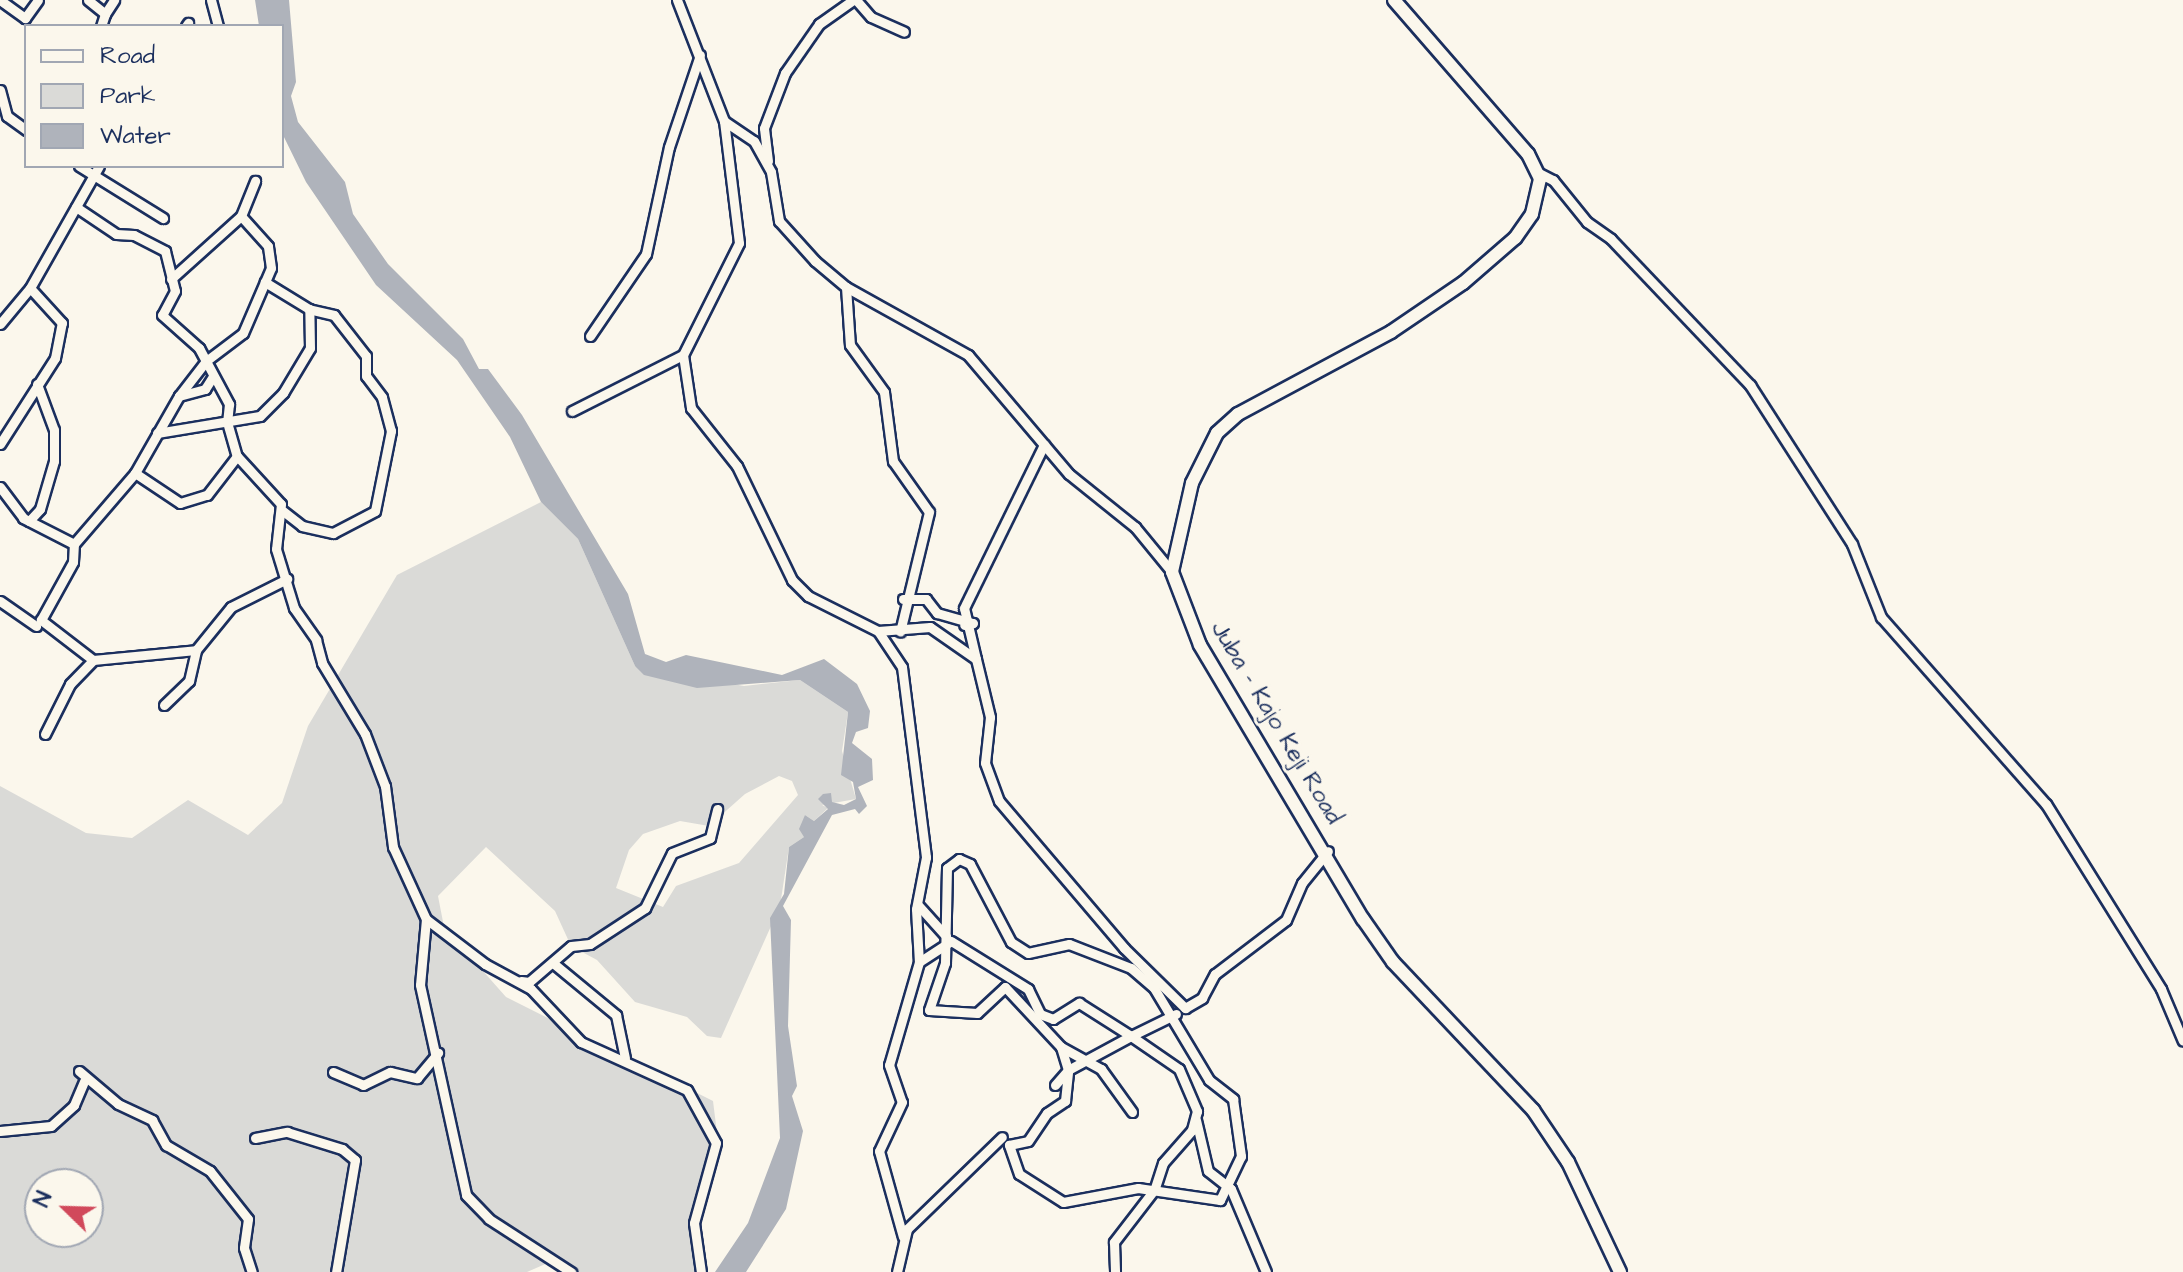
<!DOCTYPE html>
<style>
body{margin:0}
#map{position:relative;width:2183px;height:1272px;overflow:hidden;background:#fbf7ec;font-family:"Architects Daughter",sans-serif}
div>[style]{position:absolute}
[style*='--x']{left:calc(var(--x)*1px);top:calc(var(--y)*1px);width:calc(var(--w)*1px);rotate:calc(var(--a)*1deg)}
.green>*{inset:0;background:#dadad7}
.water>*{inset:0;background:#afb3bb}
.roads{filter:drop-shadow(2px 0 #1b2f5e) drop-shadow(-2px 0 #1b2f5e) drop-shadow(0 2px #1b2f5e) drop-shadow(0 -2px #1b2f5e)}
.minor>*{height:9px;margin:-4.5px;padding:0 4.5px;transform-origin:4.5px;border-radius:4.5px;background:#fbf7ec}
.major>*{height:12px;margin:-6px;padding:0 6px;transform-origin:6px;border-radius:6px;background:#fbf7ec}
span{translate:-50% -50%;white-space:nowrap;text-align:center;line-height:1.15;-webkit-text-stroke:6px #fbf7ec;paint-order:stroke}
.street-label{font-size:24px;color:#1b2f5e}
.legend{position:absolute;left:24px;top:24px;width:260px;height:144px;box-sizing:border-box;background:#fbf7ec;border:2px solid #a1a7b3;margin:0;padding:10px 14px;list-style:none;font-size:24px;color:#1b2f5e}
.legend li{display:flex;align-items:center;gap:16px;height:40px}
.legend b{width:40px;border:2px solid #a1a7b3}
.north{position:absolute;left:24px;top:1168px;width:80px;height:80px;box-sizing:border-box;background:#fbf7ec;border:2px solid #a1a7b3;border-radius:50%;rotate:293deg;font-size:22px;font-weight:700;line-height:32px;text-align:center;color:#1b2f5e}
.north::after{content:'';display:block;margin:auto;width:28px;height:36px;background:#d1495b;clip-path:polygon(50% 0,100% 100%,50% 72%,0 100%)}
</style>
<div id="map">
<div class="green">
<div style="clip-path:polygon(evenodd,541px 502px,578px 539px,635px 666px,744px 686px,800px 680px,848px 712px,842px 751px,856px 799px,822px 805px,828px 808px,814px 821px,805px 815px,804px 837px,789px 847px,780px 906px,721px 1038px,707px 1036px,687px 1017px,635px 1002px,597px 960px,571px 946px,555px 911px,486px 847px,438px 896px,444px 927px,506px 997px,713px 1101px,720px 1157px,697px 1237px,703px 1272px,563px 1272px,550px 1262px,527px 1272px,0 1272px,0 786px,86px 833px,132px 838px,188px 800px,248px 835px,282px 803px,308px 726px,397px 575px,541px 502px,779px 776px,792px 781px,798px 795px,739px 863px,676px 886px,663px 907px,616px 888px,629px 850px,643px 834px,680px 821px,709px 826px,745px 794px,779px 776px,541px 502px,40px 1184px,88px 1184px,88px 1232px,40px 1232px,40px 1184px)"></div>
</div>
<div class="water">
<div style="clip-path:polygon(255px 0,289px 0,296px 82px,291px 96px,298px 122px,345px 182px,353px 214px,388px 264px,463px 339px,479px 369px,488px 369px,522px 415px,628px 594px,645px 654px,666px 662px,686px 655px,782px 675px,824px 659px,857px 684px,870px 711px,868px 728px,856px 732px,852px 743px,872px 759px,873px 780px,858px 787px,867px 806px,859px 814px,855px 809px,832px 815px,783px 906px,791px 920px,788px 1026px,797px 1086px,792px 1096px,803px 1131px,786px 1209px,746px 1272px,715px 1272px,748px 1223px,780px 1138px,770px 918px,784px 894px,789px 847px,804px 837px,799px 829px,805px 815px,814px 821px,828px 809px,818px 799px,823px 794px,831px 793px,832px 802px,844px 805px,856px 799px,853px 782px,841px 775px,848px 712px,800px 680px,697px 688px,644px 675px,635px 666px,578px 539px,541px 502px,510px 437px,457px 360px,376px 285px,306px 182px,282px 133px,282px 26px,259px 26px)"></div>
</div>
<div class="roads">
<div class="minor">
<div style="--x:0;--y:0;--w:31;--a:36"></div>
<div style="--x:25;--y:18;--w:22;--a:-54"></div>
<div style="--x:88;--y:0;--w:22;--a:39"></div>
<div style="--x:105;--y:14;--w:13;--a:108"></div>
<div style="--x:211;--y:0;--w:27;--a:75"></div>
<div style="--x:857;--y:1;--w:21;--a:49"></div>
<div style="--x:871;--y:17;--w:36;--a:24"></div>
<div style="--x:105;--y:14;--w:17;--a:-57"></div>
<div style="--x:186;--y:26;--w:4;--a:-56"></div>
<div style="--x:0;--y:90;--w:27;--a:75"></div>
<div style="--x:7;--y:116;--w:24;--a:36"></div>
<div style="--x:724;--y:121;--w:36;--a:34"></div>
<div style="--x:754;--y:141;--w:35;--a:61"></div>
<div style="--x:771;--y:172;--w:50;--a:80.7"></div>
<div style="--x:779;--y:221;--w:54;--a:48"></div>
<div style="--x:815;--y:261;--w:40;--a:40"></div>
<div style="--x:846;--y:287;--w:140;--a:29.1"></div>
<div style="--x:968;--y:355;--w:156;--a:49.7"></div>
<div style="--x:1069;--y:474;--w:85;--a:38.8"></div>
<div style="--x:1135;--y:527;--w:58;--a:50.6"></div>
<div style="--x:768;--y:161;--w:33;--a:-97"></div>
<div style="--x:764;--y:128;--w:59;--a:-69.1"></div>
<div style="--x:785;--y:73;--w:60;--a:-55.2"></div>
<div style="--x:819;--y:24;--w:42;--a:-35.2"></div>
<div style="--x:79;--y:166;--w:99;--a:31.8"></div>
<div style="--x:1537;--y:172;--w:18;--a:27"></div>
<div style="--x:1553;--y:180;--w:54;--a:51"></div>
<div style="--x:1587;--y:222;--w:29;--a:35"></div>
<div style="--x:1611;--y:239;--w:202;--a:46.4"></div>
<div style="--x:1750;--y:385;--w:189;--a:57.3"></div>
<div style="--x:1852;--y:544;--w:79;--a:68.3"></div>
<div style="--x:1881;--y:617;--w:249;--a:48.6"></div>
<div style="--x:2046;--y:804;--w:218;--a:58.1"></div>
<div style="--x:2161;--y:989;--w:56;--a:67.1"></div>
<div style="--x:76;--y:207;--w:48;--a:34"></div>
<div style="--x:116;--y:234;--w:18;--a:3"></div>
<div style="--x:134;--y:235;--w:35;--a:27"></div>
<div style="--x:165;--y:251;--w:41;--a:76"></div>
<div style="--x:175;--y:291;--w:27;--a:118"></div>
<div style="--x:162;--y:315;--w:50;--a:41.7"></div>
<div style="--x:199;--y:348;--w:64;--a:61.8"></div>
<div style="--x:229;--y:404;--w:18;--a:96"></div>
<div style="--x:227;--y:422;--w:35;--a:74"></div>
<div style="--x:237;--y:456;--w:65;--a:47.5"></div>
<div style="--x:281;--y:504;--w:45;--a:96.3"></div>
<div style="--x:276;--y:549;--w:62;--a:73"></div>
<div style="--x:294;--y:608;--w:39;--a:55"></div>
<div style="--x:316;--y:640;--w:24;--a:75"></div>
<div style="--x:322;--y:663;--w:83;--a:58.8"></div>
<div style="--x:365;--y:734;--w:56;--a:69"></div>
<div style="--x:385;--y:786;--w:62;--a:82.5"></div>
<div style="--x:393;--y:847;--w:79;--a:65.4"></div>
<div style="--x:426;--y:919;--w:66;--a:95.2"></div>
<div style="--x:420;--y:985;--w:215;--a:77.6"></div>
<div style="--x:466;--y:1195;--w:33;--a:46"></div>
<div style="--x:489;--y:1219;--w:98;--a:32.9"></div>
<div style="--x:171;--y:279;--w:94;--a:-42"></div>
<div style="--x:846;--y:287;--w:58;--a:86.1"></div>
<div style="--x:850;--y:345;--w:58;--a:54.1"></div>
<div style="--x:884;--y:392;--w:70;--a:82.6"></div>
<div style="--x:893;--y:461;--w:62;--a:54.8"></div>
<div style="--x:929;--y:512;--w:123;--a:103.6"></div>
<div style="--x:0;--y:324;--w:47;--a:-50.2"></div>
<div style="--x:30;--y:288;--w:140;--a:-60.5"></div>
<div style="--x:590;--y:336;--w:99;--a:-55.7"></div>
<div style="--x:646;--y:254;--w:109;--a:-77.9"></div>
<div style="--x:669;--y:147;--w:97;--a:-71.4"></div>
<div style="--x:683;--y:355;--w:54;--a:81.4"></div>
<div style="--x:691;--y:408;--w:74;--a:51.6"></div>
<div style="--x:737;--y:466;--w:127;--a:64.2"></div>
<div style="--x:792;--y:580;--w:23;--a:45"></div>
<div style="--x:808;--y:596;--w:78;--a:26.6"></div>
<div style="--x:878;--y:631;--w:43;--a:56.3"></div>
<div style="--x:902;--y:667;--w:192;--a:82.8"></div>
<div style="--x:926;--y:857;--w:53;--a:100.9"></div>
<div style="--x:916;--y:909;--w:53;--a:86.8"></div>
<div style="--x:919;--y:962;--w:107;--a:106.2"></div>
<div style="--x:889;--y:1065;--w:39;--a:71"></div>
<div style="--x:902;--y:1102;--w:54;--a:115.1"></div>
<div style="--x:879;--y:1151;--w:89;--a:74.4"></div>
<div style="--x:179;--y:396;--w:44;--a:-52.4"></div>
<div style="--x:206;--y:361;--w:46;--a:-37.1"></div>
<div style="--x:243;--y:333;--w:56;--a:-66.7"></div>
<div style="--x:572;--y:411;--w:124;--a:-26.8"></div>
<div style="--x:683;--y:355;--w:125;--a:-63.4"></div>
<div style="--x:739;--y:243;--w:123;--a:-97"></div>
<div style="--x:724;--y:121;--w:130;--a:-111.2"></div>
<div style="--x:157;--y:433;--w:104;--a:-9.4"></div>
<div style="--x:260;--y:416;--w:33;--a:-45"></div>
<div style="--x:283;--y:393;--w:52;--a:-59"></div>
<div style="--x:310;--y:348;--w:39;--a:-91"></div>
<div style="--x:309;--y:309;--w:52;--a:-148.5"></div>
<div style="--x:265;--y:282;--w:15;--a:-67"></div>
<div style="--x:271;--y:268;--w:22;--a:-98"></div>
<div style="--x:268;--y:246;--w:40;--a:-132"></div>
<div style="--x:241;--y:216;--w:38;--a:-68"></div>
<div style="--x:0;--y:444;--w:102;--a:-57.4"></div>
<div style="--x:55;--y:358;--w:36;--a:-79"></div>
<div style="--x:62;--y:323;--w:47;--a:-132.4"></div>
<div style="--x:135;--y:473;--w:54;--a:33.7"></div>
<div style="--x:180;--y:503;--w:28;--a:-17"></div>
<div style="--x:207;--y:495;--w:49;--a:-52.4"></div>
<div style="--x:0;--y:487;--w:39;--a:53"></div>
<div style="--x:23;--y:518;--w:57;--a:27"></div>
<div style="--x:283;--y:511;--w:24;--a:38"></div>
<div style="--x:302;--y:526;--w:32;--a:13"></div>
<div style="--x:333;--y:533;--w:47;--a:-27.6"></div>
<div style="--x:375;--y:511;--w:82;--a:-78.7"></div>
<div style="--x:391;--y:431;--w:35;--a:-105"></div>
<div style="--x:382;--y:397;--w:26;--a:-127"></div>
<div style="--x:366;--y:376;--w:20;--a:-90"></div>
<div style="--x:366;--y:356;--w:52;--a:-128"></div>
<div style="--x:334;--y:315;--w:26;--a:-167"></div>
<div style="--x:29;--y:521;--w:16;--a:-47"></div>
<div style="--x:40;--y:509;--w:50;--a:-73.7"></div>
<div style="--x:54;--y:461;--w:31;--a:-90"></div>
<div style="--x:54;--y:430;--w:49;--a:-110.3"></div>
<div style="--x:903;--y:599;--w:23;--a:0"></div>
<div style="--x:926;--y:599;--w:18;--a:52"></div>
<div style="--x:937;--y:613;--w:37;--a:16"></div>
<div style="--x:973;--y:623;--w:9;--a:167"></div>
<div style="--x:0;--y:601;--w:44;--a:34.8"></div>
<div style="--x:878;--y:631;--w:52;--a:-4.4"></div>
<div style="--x:930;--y:627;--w:56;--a:34.8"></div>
<div style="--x:976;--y:659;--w:60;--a:76.4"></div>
<div style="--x:990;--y:717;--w:46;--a:96.2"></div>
<div style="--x:985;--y:763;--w:40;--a:69.8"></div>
<div style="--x:999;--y:801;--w:193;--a:49.6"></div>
<div style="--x:1124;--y:948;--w:86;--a:44.5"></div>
<div style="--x:1185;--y:1008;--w:20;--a:-30"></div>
<div style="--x:1202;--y:998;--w:27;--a:-62"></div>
<div style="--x:1215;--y:974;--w:89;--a:-37.3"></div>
<div style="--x:1286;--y:920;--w:40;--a:-66.6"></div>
<div style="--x:1302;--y:883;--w:41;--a:-50.9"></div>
<div style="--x:976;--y:659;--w:52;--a:-103.2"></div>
<div style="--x:964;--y:608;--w:182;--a:-63.9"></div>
<div style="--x:93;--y:660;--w:66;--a:-142.4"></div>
<div style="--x:41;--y:620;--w:66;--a:-61.1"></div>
<div style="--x:73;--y:562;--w:18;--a:-87"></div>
<div style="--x:74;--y:544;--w:94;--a:-49.3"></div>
<div style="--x:135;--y:473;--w:89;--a:-60.3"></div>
<div style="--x:179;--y:396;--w:27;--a:-15"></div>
<div style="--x:205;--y:389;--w:15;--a:-58"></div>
<div style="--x:164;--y:705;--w:35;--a:-44"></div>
<div style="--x:189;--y:681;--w:32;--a:-77"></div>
<div style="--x:45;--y:734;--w:56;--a:-63.4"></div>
<div style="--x:70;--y:684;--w:33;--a:-46"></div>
<div style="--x:93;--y:660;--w:103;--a:-5.5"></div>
<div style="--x:196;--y:650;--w:55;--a:-50.9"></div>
<div style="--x:231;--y:607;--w:63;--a:-26.6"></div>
<div style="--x:959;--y:859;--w:12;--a:24"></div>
<div style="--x:970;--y:864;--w:88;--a:62.3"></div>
<div style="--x:1011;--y:942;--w:20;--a:33"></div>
<div style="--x:1028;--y:953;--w:42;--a:-12.4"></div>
<div style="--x:1069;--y:944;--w:66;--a:21.2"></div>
<div style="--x:1131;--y:968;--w:30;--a:41"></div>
<div style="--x:1154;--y:988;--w:107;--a:59.1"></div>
<div style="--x:1209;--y:1080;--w:31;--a:38"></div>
<div style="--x:1233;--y:1099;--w:58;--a:82"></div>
<div style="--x:1241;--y:1156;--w:49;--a:115.5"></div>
<div style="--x:1220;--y:1200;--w:83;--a:-171.7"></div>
<div style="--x:1138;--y:1188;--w:76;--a:169.4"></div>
<div style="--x:1063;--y:1202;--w:52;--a:-147.5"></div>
<div style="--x:1019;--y:1174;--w:31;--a:-109"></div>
<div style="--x:1009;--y:1145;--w:19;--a:-12"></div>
<div style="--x:1028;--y:1141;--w:34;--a:-56"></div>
<div style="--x:1047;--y:1113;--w:22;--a:-34"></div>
<div style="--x:1065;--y:1101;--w:31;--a:-84"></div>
<div style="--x:1068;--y:1070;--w:24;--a:-107"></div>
<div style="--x:1061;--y:1047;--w:82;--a:-133"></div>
<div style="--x:1005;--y:987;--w:38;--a:137"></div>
<div style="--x:977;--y:1013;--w:48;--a:-176.4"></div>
<div style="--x:929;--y:1010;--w:50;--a:-71.2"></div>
<div style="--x:945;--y:963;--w:95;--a:-88.8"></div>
<div style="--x:947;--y:868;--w:15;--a:-37"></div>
<div style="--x:918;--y:905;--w:42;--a:47.9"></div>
<div style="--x:426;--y:919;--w:74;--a:37.3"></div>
<div style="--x:485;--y:964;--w:52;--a:28.5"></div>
<div style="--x:531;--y:989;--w:73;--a:46.7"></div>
<div style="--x:581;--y:1042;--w:116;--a:24.4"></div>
<div style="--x:687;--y:1090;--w:60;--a:61.3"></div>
<div style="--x:716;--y:1143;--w:83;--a:105.4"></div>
<div style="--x:694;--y:1223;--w:49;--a:81.9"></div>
<div style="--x:919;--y:962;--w:38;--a:-33"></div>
<div style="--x:951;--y:941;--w:91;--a:31.9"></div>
<div style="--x:1028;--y:989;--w:28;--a:64"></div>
<div style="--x:1040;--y:1014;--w:14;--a:21"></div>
<div style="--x:1053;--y:1019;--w:31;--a:-32"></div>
<div style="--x:1079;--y:1003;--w:62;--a:32.4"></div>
<div style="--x:1131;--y:1036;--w:50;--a:-26.1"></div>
<div style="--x:553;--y:963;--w:82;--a:39.5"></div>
<div style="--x:616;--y:1015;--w:44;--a:78.2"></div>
<div style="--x:521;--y:981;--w:8;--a:7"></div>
<div style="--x:529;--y:982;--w:55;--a:-40.6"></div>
<div style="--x:571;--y:946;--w:19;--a:-6"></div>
<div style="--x:590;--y:944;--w:66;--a:-33.2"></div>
<div style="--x:645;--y:908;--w:61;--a:-63.9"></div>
<div style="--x:672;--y:853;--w:41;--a:-21.5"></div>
<div style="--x:710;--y:838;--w:30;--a:-76"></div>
<div style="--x:1061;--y:1047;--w:46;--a:28.8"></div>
<div style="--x:1101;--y:1069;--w:53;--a:54.2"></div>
<div style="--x:79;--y:1071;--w:51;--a:40.2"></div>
<div style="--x:118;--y:1104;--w:38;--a:25"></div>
<div style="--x:152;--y:1120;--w:29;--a:61"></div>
<div style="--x:166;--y:1145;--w:51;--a:30.6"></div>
<div style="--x:210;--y:1171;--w:61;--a:51.6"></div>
<div style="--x:248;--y:1219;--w:29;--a:98"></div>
<div style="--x:244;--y:1248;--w:25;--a:72"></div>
<div style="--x:333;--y:1072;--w:33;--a:23"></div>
<div style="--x:363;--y:1085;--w:30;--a:-26"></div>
<div style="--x:390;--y:1072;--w:28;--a:13"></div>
<div style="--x:417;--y:1078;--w:33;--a:-50"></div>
<div style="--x:1055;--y:1085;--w:20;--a:-49"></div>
<div style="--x:1068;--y:1070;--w:72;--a:-28.4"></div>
<div style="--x:1131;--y:1036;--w:58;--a:34.5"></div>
<div style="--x:1179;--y:1069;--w:46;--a:66.8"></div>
<div style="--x:1197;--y:1111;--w:20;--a:105"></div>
<div style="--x:1192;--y:1130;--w:44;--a:131.3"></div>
<div style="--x:1163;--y:1163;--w:28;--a:108"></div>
<div style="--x:1154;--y:1190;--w:66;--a:127.6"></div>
<div style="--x:1114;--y:1242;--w:30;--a:88"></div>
<div style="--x:1196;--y:1120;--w:52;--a:76.8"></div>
<div style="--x:1208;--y:1171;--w:29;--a:38"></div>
<div style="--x:1231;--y:1189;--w:90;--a:67.1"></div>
<div style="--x:0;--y:1131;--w:51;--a:-5.6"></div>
<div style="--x:51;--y:1126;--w:31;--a:-42"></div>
<div style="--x:74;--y:1105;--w:26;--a:-67"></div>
<div style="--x:255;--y:1138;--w:33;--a:-11"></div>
<div style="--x:287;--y:1132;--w:58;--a:17.2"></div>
<div style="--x:342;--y:1149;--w:17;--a:40"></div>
<div style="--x:355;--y:1160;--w:114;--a:99.6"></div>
<div style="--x:897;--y:1272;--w:44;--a:-76.9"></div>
<div style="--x:907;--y:1229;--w:132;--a:-44.1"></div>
</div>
<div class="major">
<div style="--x:1394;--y:0;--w:204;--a:49"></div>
<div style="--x:1528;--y:154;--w:28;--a:64"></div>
<div style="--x:1540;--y:179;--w:36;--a:103"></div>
<div style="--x:1532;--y:214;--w:29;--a:125"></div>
<div style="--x:1515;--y:238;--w:69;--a:139.1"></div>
<div style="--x:1463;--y:283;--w:87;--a:145.8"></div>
<div style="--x:1391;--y:332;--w:174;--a:151.8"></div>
<div style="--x:1238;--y:414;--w:28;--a:138"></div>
<div style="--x:1217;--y:433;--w:56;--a:116.6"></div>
<div style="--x:1192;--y:483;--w:91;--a:102.7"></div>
<div style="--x:1172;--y:572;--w:78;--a:69"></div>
<div style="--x:1200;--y:645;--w:319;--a:59.3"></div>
<div style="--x:1363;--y:919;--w:52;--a:55.1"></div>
<div style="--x:1393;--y:962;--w:204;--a:46.6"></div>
<div style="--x:1533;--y:1110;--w:63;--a:56.1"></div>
<div style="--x:1568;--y:1162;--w:122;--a:64.7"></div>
</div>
</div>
<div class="street-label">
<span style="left:1276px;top:723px;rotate:59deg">Juba - Kajo Keji Road</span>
</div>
<ul class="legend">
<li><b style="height:10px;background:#fbf7ec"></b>Road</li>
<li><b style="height:22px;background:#dadad7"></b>Park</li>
<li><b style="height:22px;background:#afb3bb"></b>Water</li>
</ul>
<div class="north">N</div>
</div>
